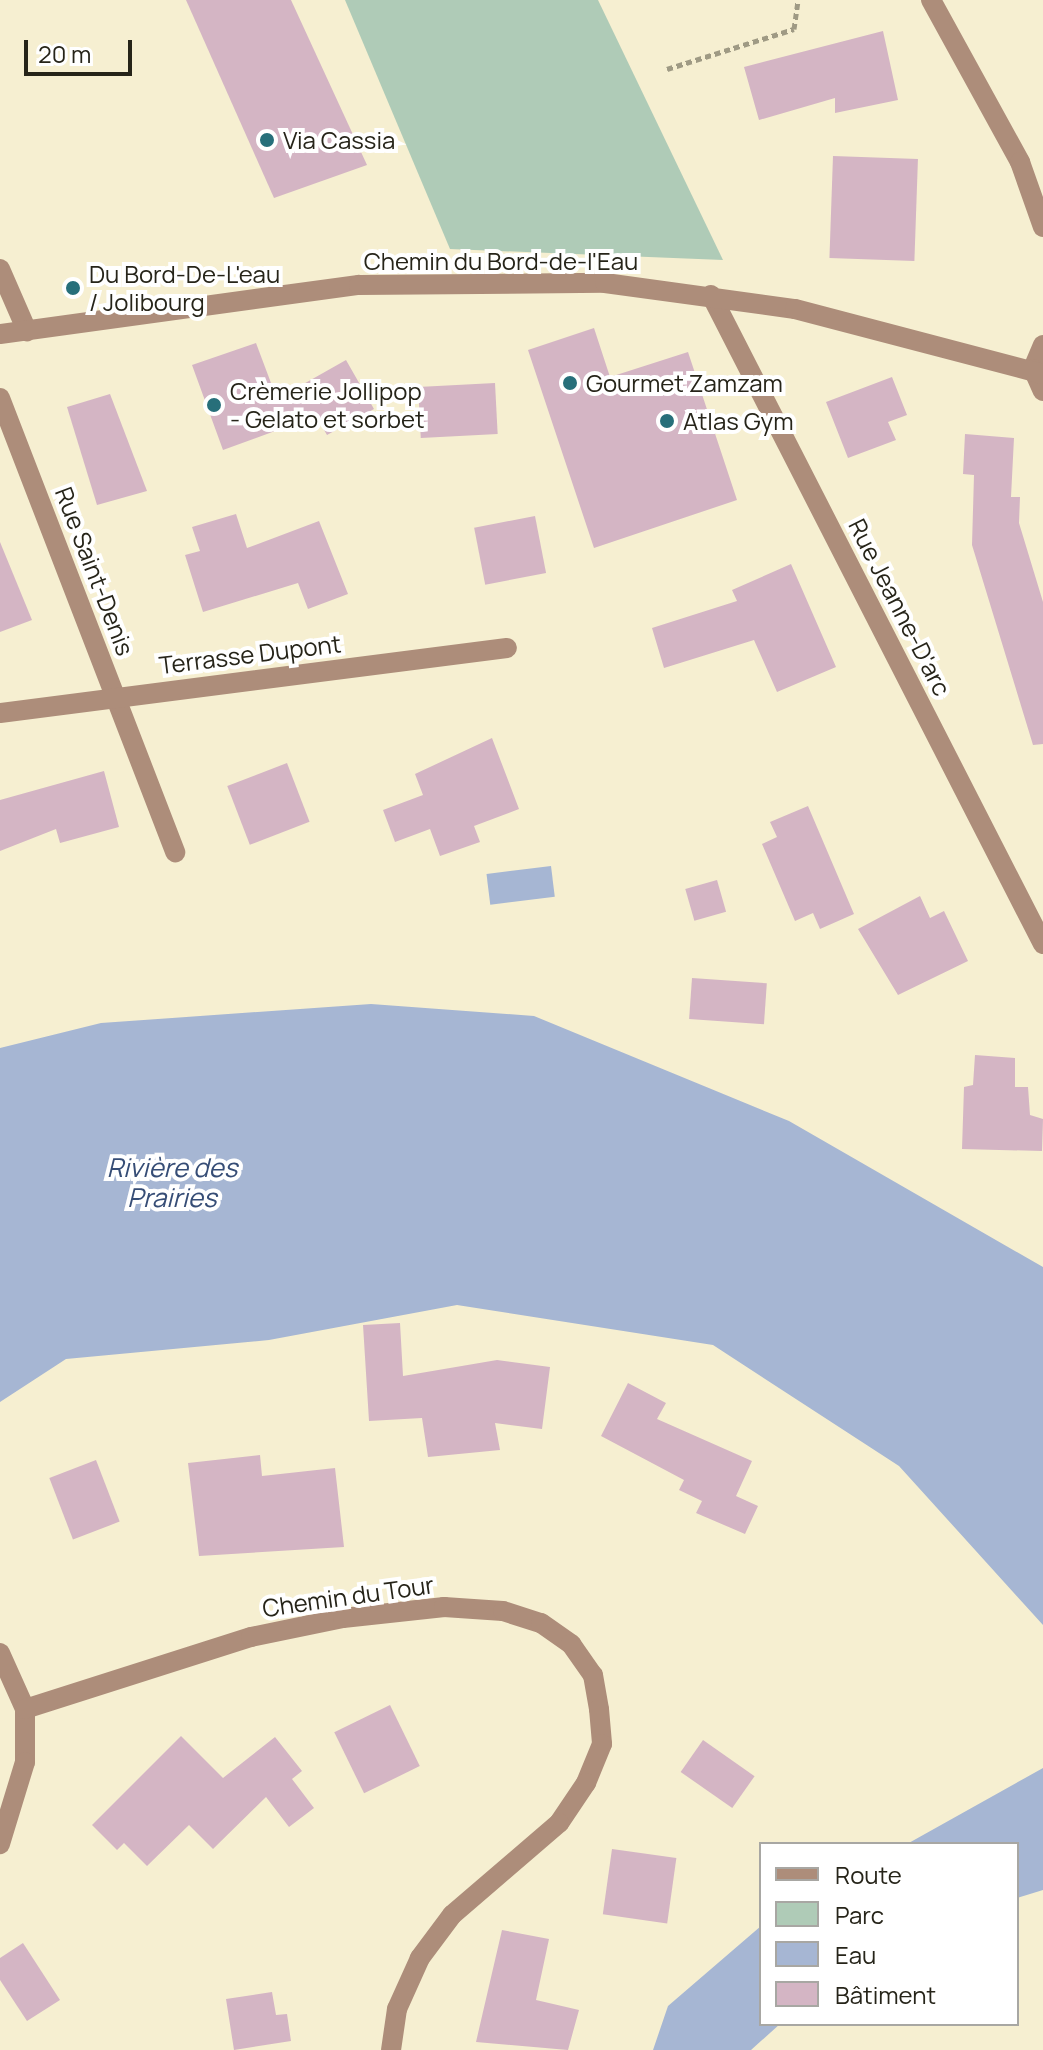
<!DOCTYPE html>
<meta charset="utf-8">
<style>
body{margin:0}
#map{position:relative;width:1043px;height:2050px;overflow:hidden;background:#f6efd1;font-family:Manrope,sans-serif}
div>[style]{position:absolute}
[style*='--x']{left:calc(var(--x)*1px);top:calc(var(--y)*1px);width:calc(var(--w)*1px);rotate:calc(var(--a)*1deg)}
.green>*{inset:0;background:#afcbb7}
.water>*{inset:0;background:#a6b6d3;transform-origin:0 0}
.building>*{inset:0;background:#d4b5c4;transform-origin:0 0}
.path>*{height:5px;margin-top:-2.5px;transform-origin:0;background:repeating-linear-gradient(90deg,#9f9a84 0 6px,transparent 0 10px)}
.minor>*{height:20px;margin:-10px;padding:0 10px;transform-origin:10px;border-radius:10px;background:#ad8d7a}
.tertiary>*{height:20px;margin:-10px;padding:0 10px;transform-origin:10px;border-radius:10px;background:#ad8d7a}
.dots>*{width:22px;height:22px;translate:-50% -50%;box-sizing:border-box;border:4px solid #fff;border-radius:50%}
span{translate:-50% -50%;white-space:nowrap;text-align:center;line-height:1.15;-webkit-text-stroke:8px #fff;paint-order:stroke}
.poi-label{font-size:24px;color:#262419}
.left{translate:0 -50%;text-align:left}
.street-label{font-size:24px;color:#262419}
.water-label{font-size:26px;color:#364d76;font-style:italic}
.legend{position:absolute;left:759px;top:1842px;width:260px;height:184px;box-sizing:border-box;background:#fff;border:2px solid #a8a7a3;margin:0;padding:10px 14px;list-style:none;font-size:24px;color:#262419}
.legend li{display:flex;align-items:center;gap:16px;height:40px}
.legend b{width:40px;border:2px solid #a8a7a3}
.scale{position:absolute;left:24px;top:40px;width:108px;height:36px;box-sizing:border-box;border:4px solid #262419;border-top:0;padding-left:10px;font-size:24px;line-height:28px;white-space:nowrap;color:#262419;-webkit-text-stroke:6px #fff;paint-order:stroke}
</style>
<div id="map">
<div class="green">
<div style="clip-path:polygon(345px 0,598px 0,723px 260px,450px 249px)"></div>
</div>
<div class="water">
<div style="left:551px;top:866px;width:31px;height:65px;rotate:83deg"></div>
<div style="clip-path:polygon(371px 1004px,534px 1016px,789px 1121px,1043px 1267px,1043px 1625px,899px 1466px,713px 1345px,457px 1305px,269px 1340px,66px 1359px,0 1402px,0 1048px,101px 1023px)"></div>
<div style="clip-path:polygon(1043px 1768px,1043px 1890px,1017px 1898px,1017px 1844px,907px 1844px)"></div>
<div style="clip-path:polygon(761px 1926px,761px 2024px,780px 2024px,751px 2050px,653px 2050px,668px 2006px)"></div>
</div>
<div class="building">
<div style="clip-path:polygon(186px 0,291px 0,367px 165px,274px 198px)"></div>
<div style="clip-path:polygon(883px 31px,898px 100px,835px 113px,835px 98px,759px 120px,744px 67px)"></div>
<div style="left:833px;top:156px;width:85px;height:102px;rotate:2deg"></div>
<div style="clip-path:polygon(594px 328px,610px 377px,688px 352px,737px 500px,594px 548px,528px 350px)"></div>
<div style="clip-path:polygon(256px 343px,277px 399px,346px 360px,374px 409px,327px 435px,316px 416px,223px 450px,192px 365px)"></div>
<div style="clip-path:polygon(892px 377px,907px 415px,888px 422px,896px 440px,848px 458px,826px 402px)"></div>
<div style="left:495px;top:383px;width:51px;height:77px;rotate:87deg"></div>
<div style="clip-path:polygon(110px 394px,147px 491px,97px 505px,67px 407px)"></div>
<div style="clip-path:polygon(965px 434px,1014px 438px,1011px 497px,1020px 497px,1019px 523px,1043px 602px,1043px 744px,1033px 745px,972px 545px,974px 475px,963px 474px)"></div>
<div style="clip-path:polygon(236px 514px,247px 548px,319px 521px,348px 594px,308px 609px,298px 583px,203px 612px,185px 555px,200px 551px,192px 527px)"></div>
<div style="left:535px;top:516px;width:58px;height:62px;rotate:79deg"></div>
<div style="clip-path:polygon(0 542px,32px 620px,0 632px)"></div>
<div style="clip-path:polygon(791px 564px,836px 667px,777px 692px,754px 640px,664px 668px,652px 628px,737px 601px,732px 590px)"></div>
<div style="clip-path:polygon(492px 738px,519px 809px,474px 826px,480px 842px,440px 856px,430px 829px,395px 842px,383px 810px,423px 795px,415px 774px)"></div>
<div style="left:287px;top:763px;width:63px;height:64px;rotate:69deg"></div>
<div style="clip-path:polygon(104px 771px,119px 827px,60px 843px,56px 829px,0 851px,0 800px)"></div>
<div style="clip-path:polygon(808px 806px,854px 914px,820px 929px,813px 913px,795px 921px,762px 844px,777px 837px,770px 822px)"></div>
<div style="left:717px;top:880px;width:33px;height:33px;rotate:74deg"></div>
<div style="clip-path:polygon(920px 896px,930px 918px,944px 911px,968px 961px,898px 995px,858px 929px)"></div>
<div style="left:692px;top:978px;width:75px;height:41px;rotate:4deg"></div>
<div style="clip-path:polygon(975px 1055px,1015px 1058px,1015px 1087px,1028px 1087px,1030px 1115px,1043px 1119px,1042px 1151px,962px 1149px,964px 1087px,973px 1085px)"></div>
<div style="clip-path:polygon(400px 1323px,403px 1376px,497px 1360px,550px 1367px,542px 1429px,495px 1423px,500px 1450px,428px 1457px,422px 1418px,369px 1421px,363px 1325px)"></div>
<div style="clip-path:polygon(628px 1383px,666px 1403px,657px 1419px,752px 1461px,736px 1496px,758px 1506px,745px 1534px,696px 1513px,702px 1501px,679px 1490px,684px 1480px,601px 1436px)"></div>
<div style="clip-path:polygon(260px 1455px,262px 1476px,335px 1468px,344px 1547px,199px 1556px,188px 1463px)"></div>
<div style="left:96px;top:1460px;width:66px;height:50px;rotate:69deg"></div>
<div style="left:390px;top:1705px;width:68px;height:62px;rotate:64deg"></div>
<div style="clip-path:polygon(181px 1736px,223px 1778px,275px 1737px,302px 1771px,292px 1779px,314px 1808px,289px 1827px,266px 1797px,213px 1849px,189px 1825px,147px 1866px,124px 1843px,117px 1850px,92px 1825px)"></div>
<div style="left:703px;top:1740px;width:63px;height:39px;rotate:35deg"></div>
<div style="left:612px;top:1849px;width:65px;height:66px;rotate:8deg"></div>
<div style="clip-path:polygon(502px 1930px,549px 1939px,536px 2000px,579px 2010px,568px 2050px,476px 2042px)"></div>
<div style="clip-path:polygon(23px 1943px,60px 2000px,27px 2021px,0 1980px,0 1958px)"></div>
<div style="clip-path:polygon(272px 1992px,276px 2015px,287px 2014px,291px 2041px,234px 2050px,226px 1999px)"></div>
</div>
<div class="path">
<div style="--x:667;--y:69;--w:133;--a:-17.5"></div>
<div style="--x:794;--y:29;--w:29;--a:-82"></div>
</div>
<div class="minor">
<div style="--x:931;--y:0;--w:185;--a:61.2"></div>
<div style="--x:1020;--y:162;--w:69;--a:70.5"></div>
<div style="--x:0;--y:269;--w:68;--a:66.5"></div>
<div style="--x:711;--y:295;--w:729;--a:62.91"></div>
<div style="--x:1043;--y:345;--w:26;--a:113"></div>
<div style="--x:1033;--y:369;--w:24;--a:66"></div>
<div style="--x:0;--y:398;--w:487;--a:68.9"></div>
<div style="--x:0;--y:713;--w:511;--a:-7.31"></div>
<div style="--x:0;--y:1653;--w:61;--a:65.9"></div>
<div style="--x:25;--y:1709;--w:53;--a:90"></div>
<div style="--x:25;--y:1762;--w:86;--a:107"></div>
<div style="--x:25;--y:1709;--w:237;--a:-17.7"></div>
<div style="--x:251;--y:1637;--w:94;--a:-11.7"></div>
<div style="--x:343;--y:1618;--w:102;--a:-6.2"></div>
<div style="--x:444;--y:1607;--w:59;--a:3.9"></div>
<div style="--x:503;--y:1611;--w:40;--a:18"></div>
<div style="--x:541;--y:1623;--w:37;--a:35"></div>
<div style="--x:571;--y:1644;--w:38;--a:55"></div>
<div style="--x:593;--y:1675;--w:35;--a:80"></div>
<div style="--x:599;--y:1709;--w:35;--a:85"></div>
<div style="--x:602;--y:1744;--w:42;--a:112.3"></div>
<div style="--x:586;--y:1783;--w:48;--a:124"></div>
<div style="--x:559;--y:1823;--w:141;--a:139.3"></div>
<div style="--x:452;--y:1915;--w:54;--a:126.7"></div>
<div style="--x:420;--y:1958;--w:56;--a:114.3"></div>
<div style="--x:397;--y:2009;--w:41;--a:98.3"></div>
</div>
<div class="tertiary">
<div style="--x:0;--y:334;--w:362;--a:-7.8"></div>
<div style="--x:359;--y:285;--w:246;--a:-0.5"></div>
<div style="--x:605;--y:283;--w:192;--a:7.8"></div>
<div style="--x:795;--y:309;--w:256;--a:14.7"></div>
</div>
<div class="dots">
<div style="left:267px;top:140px;background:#276f7a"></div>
<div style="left:73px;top:288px;background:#276f7a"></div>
<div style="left:570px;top:383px;background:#276f7a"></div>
<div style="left:214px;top:405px;background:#276f7a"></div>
<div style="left:667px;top:421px;background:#276f7a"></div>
</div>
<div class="poi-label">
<span class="left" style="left:283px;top:140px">Via Cassia</span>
<span class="left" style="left:89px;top:288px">Du Bord-De-L'eau<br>/ Jolibourg</span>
<span class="left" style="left:586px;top:383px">Gourmet Zamzam</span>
<span class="left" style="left:230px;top:405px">Crèmerie Jollipop<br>- Gelato et sorbet</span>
<span class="left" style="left:683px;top:421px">Atlas Gym</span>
</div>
<div class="street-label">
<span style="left:501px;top:261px">Chemin du Bord-de-l'Eau</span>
<span style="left:95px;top:571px;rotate:69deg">Rue Saint-Denis</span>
<span style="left:900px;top:607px;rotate:63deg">Rue Jeanne-D'arc</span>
<span style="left:250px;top:654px;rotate:-7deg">Terrasse Dupont</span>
<span style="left:348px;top:1596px;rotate:-8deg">Chemin du Tour</span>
</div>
<div class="water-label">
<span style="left:172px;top:1183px">Rivière des<br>Prairies</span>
</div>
<ul class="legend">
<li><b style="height:10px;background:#ad8d7a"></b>Route</li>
<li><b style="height:22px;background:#afcbb7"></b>Parc</li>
<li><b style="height:22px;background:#a6b6d3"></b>Eau</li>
<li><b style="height:22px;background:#d4b5c4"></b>Bâtiment</li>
</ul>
<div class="scale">20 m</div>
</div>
